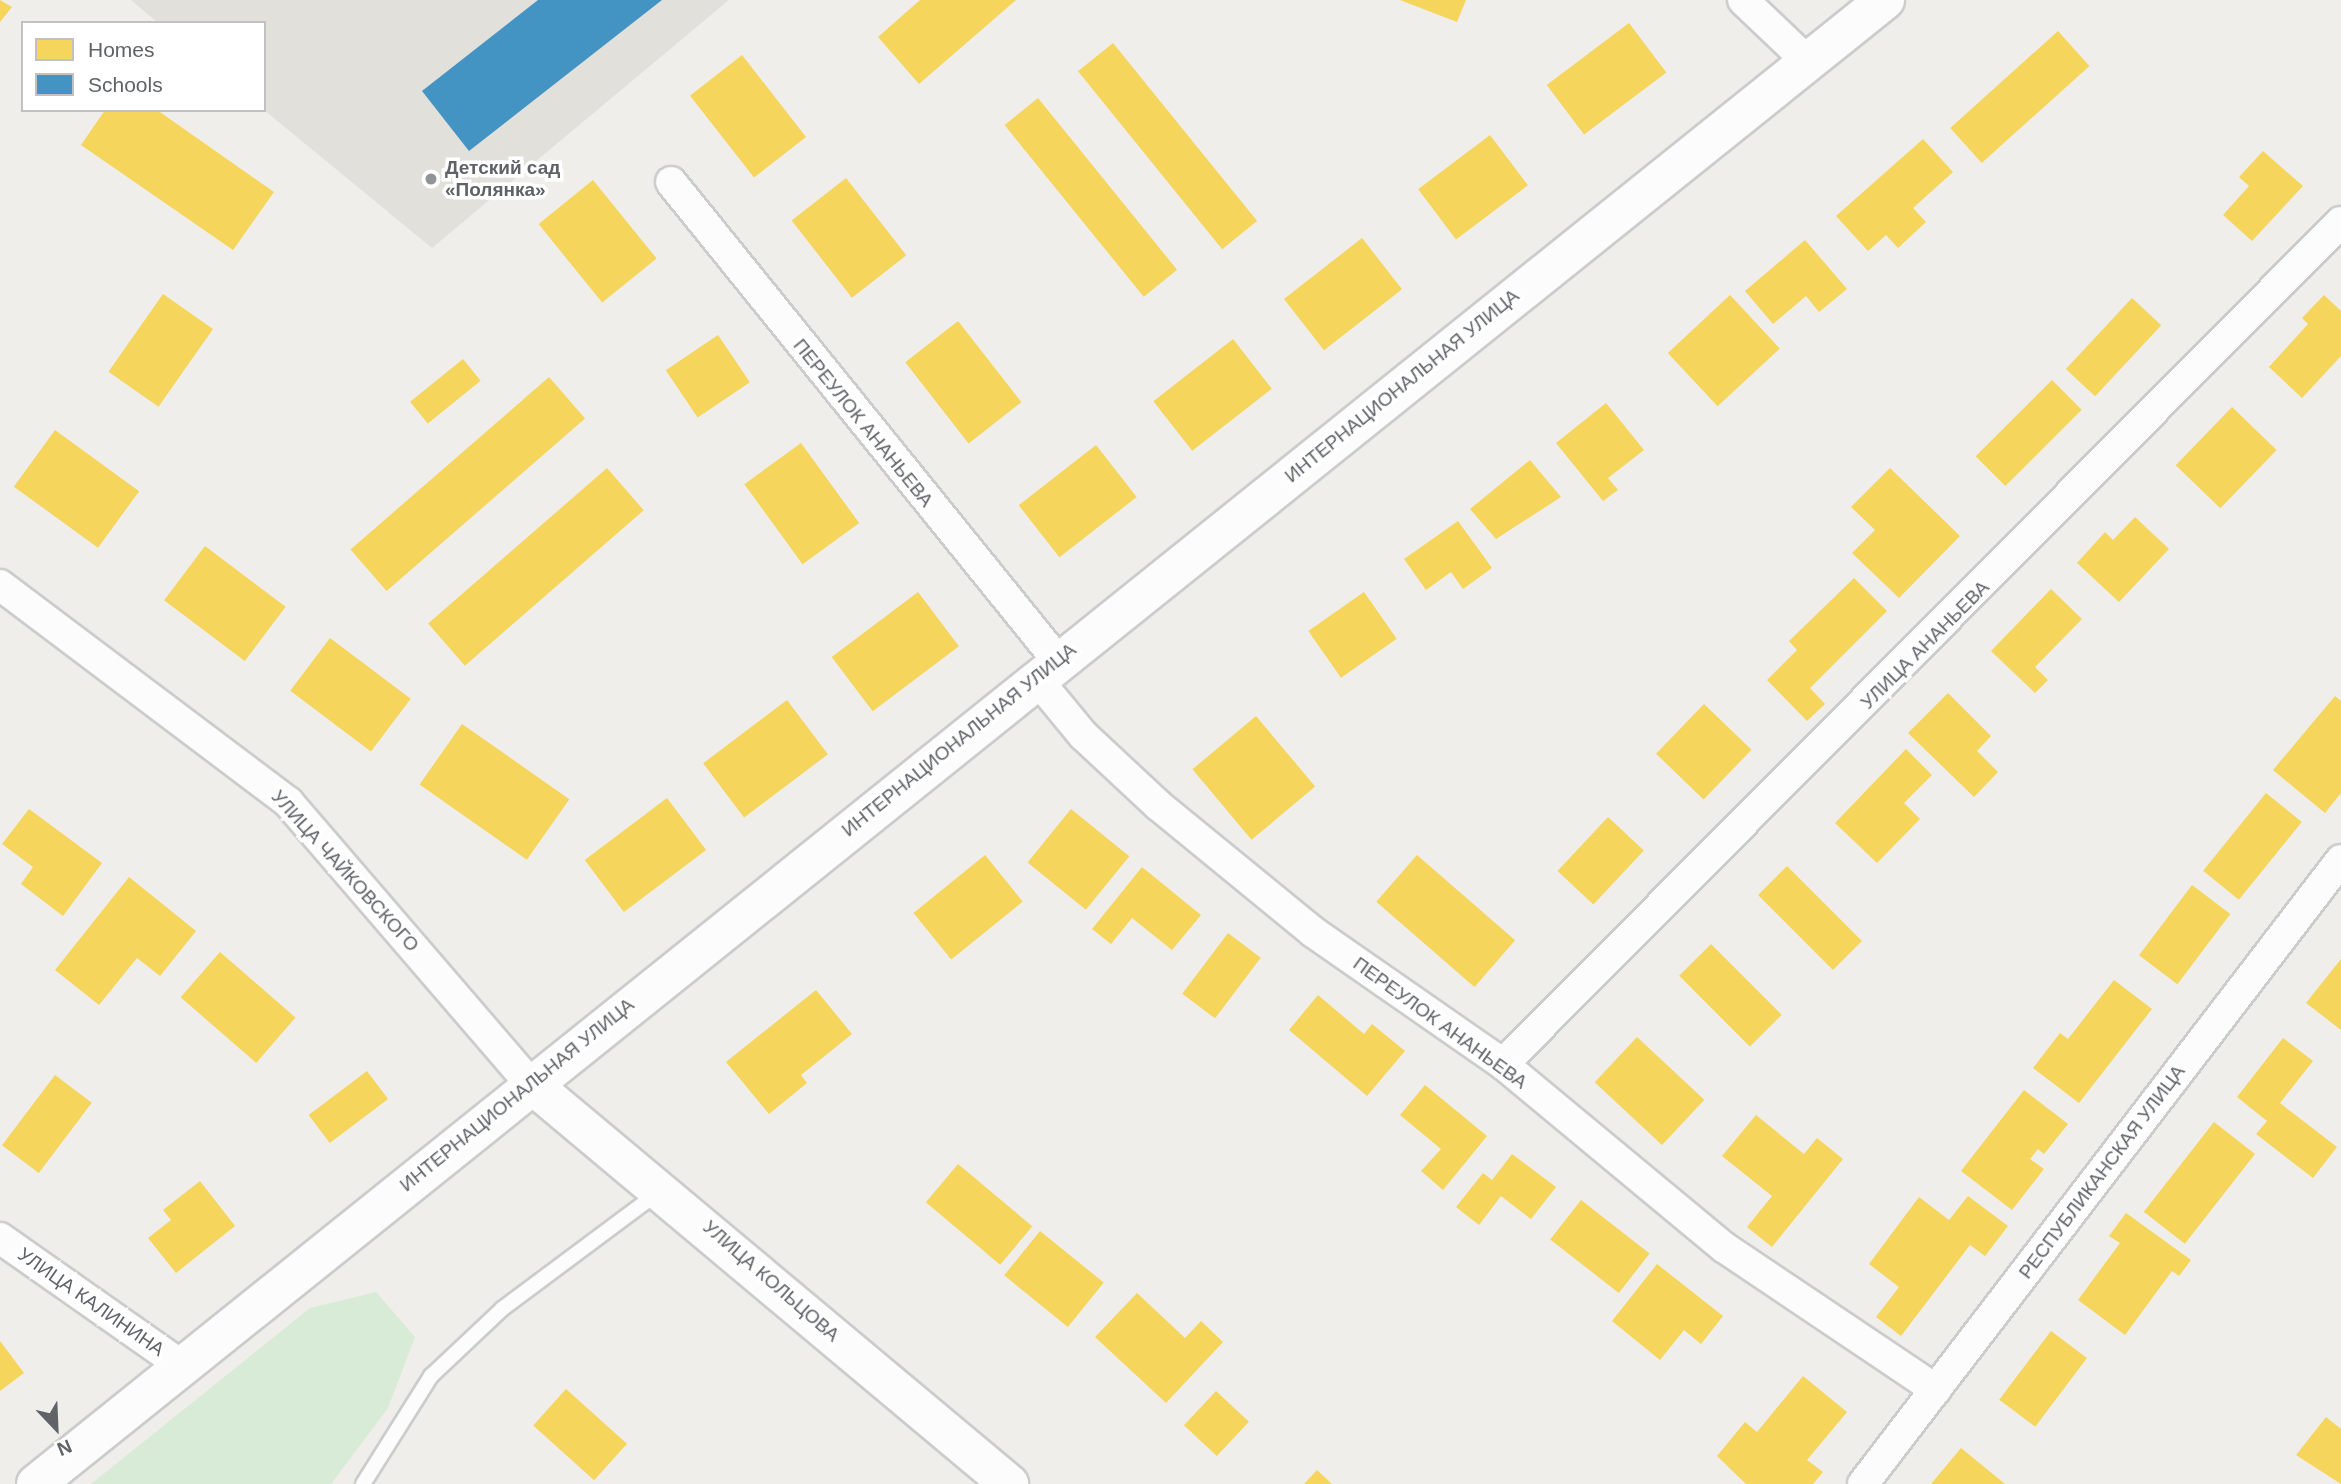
<!DOCTYPE html>
<meta charset="utf-8">
<style>
body{margin:0}
#map{position:relative;width:2341px;height:1484px;overflow:hidden;background:#efeeea;font-family:Arial,sans-serif}
div>[style]{position:absolute}
[style*='--x']{left:calc(var(--x)*1px);top:calc(var(--y)*1px);width:calc(var(--w)*1px);rotate:calc(var(--a)*1deg)}
.education>*{inset:0;background:#e2e0da}
.green>*{inset:0;background:#d8ebd6}
.homes>*{inset:0;background:#f6d55c;transform-origin:0 0}
.schools>*{inset:0;background:#4393c3}
.roads{filter:drop-shadow(2px 0 #cbcccc) drop-shadow(-2px 0 #cbcccc) drop-shadow(0 2px #cbcccc) drop-shadow(0 -2px #cbcccc)}
.lane>*{height:14px;margin:-7px;padding:0 7px;transform-origin:7px;border-radius:7px;background:#fdfcfc}
.street>*{height:30px;margin:-15px;padding:0 15px;transform-origin:15px;border-radius:15px;background:#fdfcfc}
.secondary>*{height:38px;margin:-19px;padding:0 19px;transform-origin:19px;border-radius:19px;background:#fdfcfc}
.dots>*{width:19px;height:19px;translate:-50% -50%;box-sizing:border-box;border:4px solid #fff;border-radius:50%}
span{translate:-50% -50%;white-space:nowrap;text-align:center;line-height:1.15;-webkit-text-stroke:7px #fff;paint-order:stroke}
.poi-label{font-size:19px;color:#5f6368;font-weight:700}
.left{translate:0 -50%;text-align:left}
.street-label{font-size:19px;color:#5f6368}
.legend{position:absolute;left:21px;top:21px;width:245px;height:91px;box-sizing:border-box;background:#fff;border:2px solid #bfc1c3;margin:0;padding:9px 12px;list-style:none;font-size:21px;color:#5f6368}
.legend li{display:flex;align-items:center;gap:14px;height:35px}
.legend b{width:35px;border:2px solid #bfc1c3}
.north{position:absolute;left:21px;top:1393px;width:70px;height:70px;-webkit-text-stroke:5px #fff;paint-order:stroke;rotate:157deg;font-size:19px;font-weight:700;line-height:28px;text-align:center;color:#5f6368}
.north::after{content:'';display:block;margin:auto;width:24px;height:32px;background:#5f6368;clip-path:polygon(50% 0,100% 100%,50% 72%,0 100%)}
</style>
<div id="map">
<div class="education">
<div style="clip-path:polygon(131px 0,729px 0,432px 248px,264px 110px,264px 23px,158px 23px)"></div>
</div>
<div class="green">
<div style="clip-path:polygon(376px 1292px,415px 1337px,388px 1408px,331px 1484px,91px 1484px,310px 1308px)"></div>
</div>
<div class="homes">
<div style="clip-path:polygon(0 0,12px 7px,0 22px)"></div>
<div style="clip-path:polygon(920px 0,1016px 0,919px 84px,878px 37px)"></div>
<div style="clip-path:polygon(1400px 0,1466px 0,1457px 22px)"></div>
<div style="left:1629px;top:23px;width:62px;height:103px;rotate:53deg"></div>
<div style="left:2058px;top:31px;width:47px;height:145px;rotate:48deg"></div>
<div style="left:1113px;top:43px;width:229px;height:45px;rotate:51deg"></div>
<div style="left:742px;top:55px;width:104px;height:66px;rotate:52deg"></div>
<div style="left:1038px;top:98px;width:221px;height:43px;rotate:51deg"></div>
<div style="clip-path:polygon(105px 110px,157px 110px,274px 192px,233px 250px,81px 145px)"></div>
<div style="left:1490px;top:135px;width:63px;height:90px;rotate:53deg"></div>
<div style="clip-path:polygon(1923px 139px,1953px 172px,1913px 208px,1926px 222px,1898px 248px,1886px 235px,1868px 251px,1836px 216px)"></div>
<div style="clip-path:polygon(2263px 151px,2303px 186px,2252px 241px,2223px 215px,2249px 186px,2239px 177px)"></div>
<div style="left:846px;top:178px;width:98px;height:69px;rotate:52deg"></div>
<div style="left:593px;top:180px;width:101px;height:70px;rotate:51deg"></div>
<div style="left:1362px;top:238px;width:65px;height:99px;rotate:52deg"></div>
<div style="clip-path:polygon(1805px 240px,1847px 289px,1819px 312px,1806px 296px,1773px 324px,1745px 291px)"></div>
<div style="left:163px;top:294px;width:61px;height:95px;rotate:35deg"></div>
<div style="left:1730px;top:295px;width:73px;height:85px;rotate:47deg"></div>
<div style="clip-path:polygon(2324px 295px,2341px 311px,2341px 356px,2302px 398px,2269px 367px,2308px 324px,2302px 318px)"></div>
<div style="left:2132px;top:298px;width:40px;height:97px;rotate:43deg"></div>
<div style="left:958px;top:321px;width:103px;height:67px;rotate:52deg"></div>
<div style="left:718px;top:335px;width:57px;height:63px;rotate:56deg"></div>
<div style="left:1233px;top:339px;width:63px;height:101px;rotate:52deg"></div>
<div style="left:463px;top:359px;width:28px;height:68px;rotate:51deg"></div>
<div style="left:549px;top:377px;width:55px;height:263px;rotate:49deg"></div>
<div style="left:2052px;top:380px;width:42px;height:108px;rotate:45deg"></div>
<div style="clip-path:polygon(1606px 403px,1644px 450px,1608px 478px,1618px 490px,1603px 501px,1556px 443px)"></div>
<div style="left:2232px;top:407px;width:62px;height:81px;rotate:44deg"></div>
<div style="left:55px;top:430px;width:104px;height:70px;rotate:36deg"></div>
<div style="left:801px;top:443px;width:99px;height:70px;rotate:54deg"></div>
<div style="left:1096px;top:445px;width:66px;height:98px;rotate:52deg"></div>
<div style="clip-path:polygon(1530px 460px,1561px 497px,1496px 539px,1470px 509px)"></div>
<div style="left:607px;top:468px;width:56px;height:237px;rotate:49deg"></div>
<div style="clip-path:polygon(1890px 468px,1960px 536px,1899px 598px,1852px 553px,1875px 530px,1851px 507px)"></div>
<div style="clip-path:polygon(2135px 517px,2169px 549px,2119px 602px,2077px 563px,2105px 532px,2113px 540px)"></div>
<div style="clip-path:polygon(1458px 521px,1492px 568px,1463px 589px,1451px 572px,1426px 590px,1404px 559px)"></div>
<div style="left:205px;top:546px;width:101px;height:68px;rotate:37deg"></div>
<div style="clip-path:polygon(1854px 578px,1887px 611px,1810px 688px,1825px 704px,1807px 721px,1767px 680px,1797px 650px,1789px 641px)"></div>
<div style="clip-path:polygon(2051px 589px,2082px 619px,2035px 667px,2048px 680px,2035px 693px,1991px 651px)"></div>
<div style="left:918px;top:592px;width:68px;height:108px;rotate:53deg"></div>
<div style="left:1364px;top:592px;width:57px;height:68px;rotate:55deg"></div>
<div style="left:330px;top:638px;width:101px;height:66px;rotate:37deg"></div>
<div style="clip-path:polygon(1948px 693px,1991px 736px,1977px 751px,1998px 772px,1974px 797px,1908px 733px)"></div>
<div style="clip-path:polygon(2335px 696px,2341px 701px,2341px 793px,2325px 813px,2273px 770px)"></div>
<div style="left:787px;top:700px;width:68px;height:105px;rotate:53deg"></div>
<div style="left:1704px;top:704px;width:66px;height:69px;rotate:44deg"></div>
<div style="left:1256px;top:716px;width:92px;height:83px;rotate:50deg"></div>
<div style="left:462px;top:724px;width:131px;height:74px;rotate:35deg"></div>
<div style="clip-path:polygon(1906px 749px,1932px 775px,1904px 803px,1920px 819px,1877px 863px,1835px 823px)"></div>
<div style="left:2266px;top:793px;width:46px;height:100px;rotate:39deg"></div>
<div style="left:667px;top:798px;width:65px;height:103px;rotate:53deg"></div>
<div style="clip-path:polygon(29px 809px,102px 863px,63px 916px,21px 884px,33px 867px,2px 844px)"></div>
<div style="left:1071px;top:809px;width:75px;height:69px;rotate:39deg"></div>
<div style="left:1608px;top:817px;width:49px;height:74px;rotate:43deg"></div>
<div style="left:985px;top:855px;width:60px;height:92px;rotate:51deg"></div>
<div style="left:1417px;top:855px;width:130px;height:62px;rotate:41deg"></div>
<div style="left:1787px;top:866px;width:106px;height:41px;rotate:45deg"></div>
<div style="clip-path:polygon(1142px 867px,1201px 915px,1172px 950px,1132px 918px,1111px 944px,1092px 929px)"></div>
<div style="clip-path:polygon(129px 877px,196px 931px,160px 976px,137px 958px,99px 1005px,55px 970px)"></div>
<div style="left:2192px;top:885px;width:48px;height:88px;rotate:37deg"></div>
<div style="left:1228px;top:933px;width:41px;height:76px;rotate:37deg"></div>
<div style="left:1711px;top:944px;width:100px;height:45px;rotate:45deg"></div>
<div style="left:220px;top:952px;width:100px;height:60px;rotate:41deg"></div>
<div style="clip-path:polygon(2341px 959px,2341px 1030px,2306px 1003px)"></div>
<div style="clip-path:polygon(2114px 980px,2152px 1009px,2079px 1103px,2033px 1068px,2060px 1033px,2068px 1039px)"></div>
<div style="clip-path:polygon(816px 990px,852px 1034px,801px 1075px,807px 1083px,769px 1114px,726px 1062px)"></div>
<div style="clip-path:polygon(1318px 995px,1364px 1034px,1372px 1024px,1405px 1051px,1367px 1096px,1289px 1030px)"></div>
<div style="left:1637px;top:1037px;width:92px;height:62px;rotate:43deg"></div>
<div style="clip-path:polygon(2283px 1038px,2313px 1061px,2280px 1103px,2337px 1147px,2313px 1178px,2256px 1134px,2267px 1121px,2237px 1097px)"></div>
<div style="left:367px;top:1071px;width:35px;height:73px;rotate:53deg"></div>
<div style="left:55px;top:1075px;width:46px;height:88px;rotate:37deg"></div>
<div style="clip-path:polygon(1425px 1085px,1487px 1136px,1443px 1190px,1421px 1171px,1441px 1149px,1400px 1115px)"></div>
<div style="clip-path:polygon(2024px 1090px,2068px 1124px,2044px 1154px,2038px 1149px,2030px 1159px,2044px 1169px,2012px 1210px,1961px 1171px)"></div>
<div style="clip-path:polygon(1756px 1115px,1804px 1154px,1817px 1138px,1843px 1159px,1772px 1247px,1747px 1227px,1772px 1196px,1722px 1156px)"></div>
<div style="left:2214px;top:1122px;width:52px;height:114px;rotate:38deg"></div>
<div style="clip-path:polygon(1512px 1154px,1556px 1187px,1531px 1219px,1501px 1196px,1479px 1225px,1456px 1207px,1483px 1173px,1492px 1180px)"></div>
<div style="left:958px;top:1164px;width:97px;height:50px;rotate:40deg"></div>
<div style="clip-path:polygon(200px 1181px,235px 1226px,176px 1273px,148px 1238px,171px 1220px,163px 1210px)"></div>
<div style="clip-path:polygon(1968px 1196px,2008px 1226px,1985px 1256px,1970px 1245px,1901px 1336px,1876px 1317px,1899px 1287px,1869px 1264px,1919px 1197px,1949px 1220px)"></div>
<div style="left:1581px;top:1200px;width:87px;height:50px;rotate:38deg"></div>
<div style="clip-path:polygon(2126px 1213px,2191px 1260px,2179px 1276px,2172px 1271px,2125px 1335px,2078px 1300px,2120px 1243px,2109px 1236px)"></div>
<div style="left:1040px;top:1231px;width:82px;height:57px;rotate:39deg"></div>
<div style="clip-path:polygon(1657px 1264px,1723px 1316px,1701px 1344px,1684px 1330px,1660px 1360px,1612px 1321px)"></div>
<div style="clip-path:polygon(1137px 1293px,1185px 1338px,1201px 1321px,1223px 1342px,1166px 1403px,1095px 1337px)"></div>
<div style="left:2051px;top:1331px;width:45px;height:86px;rotate:37deg"></div>
<div style="clip-path:polygon(0 1341px,24px 1373px,0 1391px)"></div>
<div style="clip-path:polygon(1803px 1376px,1847px 1412px,1807px 1460px,1823px 1472px,1813px 1484px,1746px 1484px,1717px 1456px,1745px 1422px,1757px 1432px)"></div>
<div style="left:566px;top:1389px;width:82px;height:49px;rotate:42deg"></div>
<div style="left:1216px;top:1391px;width:45px;height:47px;rotate:43deg"></div>
<div style="clip-path:polygon(2326px 1417px,2341px 1429px,2341px 1484px,2296px 1455px)"></div>
<div style="clip-path:polygon(1961px 1448px,2005px 1484px,1931px 1484px)"></div>
<div style="clip-path:polygon(1317px 1470px,1332px 1484px,1304px 1484px)"></div>
</div>
<div class="schools">
<div style="clip-path:polygon(538px 0,662px 0,469px 151px,422px 91px)"></div>
</div>
<div class="roads">
<div class="lane">
<div style="--x:363;--y:1484;--w:128;--a:-57.8"></div>
<div style="--x:431;--y:1376;--w:98;--a:-43.3"></div>
<div style="--x:502;--y:1309;--w:196;--a:-36.7"></div>
</div>
<div class="street">
<div style="--x:1743;--y:0;--w:90;--a:43.6"></div>
<div style="--x:671;--y:182;--w:616;--a:51.06"></div>
<div style="--x:0;--y:585;--w:361;--a:37"></div>
<div style="--x:288;--y:802;--w:371;--a:49.3"></div>
<div style="--x:1036;--y:678;--w:74;--a:50.5"></div>
<div style="--x:1083;--y:735;--w:103;--a:43"></div>
<div style="--x:1158;--y:805;--w:200;--a:39.3"></div>
<div style="--x:1313;--y:932;--w:231;--a:34.8"></div>
<div style="--x:1503;--y:1064;--w:288;--a:39.7"></div>
<div style="--x:1725;--y:1248;--w:254;--a:33.9"></div>
<div style="--x:1503;--y:1064;--w:1188;--a:-45.14"></div>
<div style="--x:0;--y:1238;--w:223;--a:35.1"></div>
<div style="--x:1863;--y:1484;--w:786;--a:-52.55"></div>
</div>
<div class="secondary">
<div style="--x:530;--y:1083;--w:625;--a:39.93"></div>
<div style="--x:36;--y:1484;--w:2371;--a:-38.75"></div>
</div>
</div>
<div class="dots">
<div style="left:431px;top:179px;background:#919496"></div>
</div>
<div class="poi-label">
<span class="left" style="left:445px;top:179px">Детский сад<br>«Полянка»</span>
</div>
<div class="street-label">
<span style="left:1402px;top:386px;rotate:-39deg">ИНТЕРНАЦИОНАЛЬНАЯ УЛИЦА</span>
<span style="left:863px;top:423px;rotate:51deg">ПЕРЕУЛОК АНАНЬЕВА</span>
<span style="left:1925px;top:645px;rotate:-45deg">УЛИЦА АНАНЬЕВА</span>
<span style="left:959px;top:740px;rotate:-39deg">ИНТЕРНАЦИОНАЛЬНАЯ УЛИЦА</span>
<span style="left:345px;top:871px;rotate:48deg">УЛИЦА ЧАЙКОВСКОГО</span>
<span style="left:1440px;top:1023px;rotate:36deg">ПЕРЕУЛОК АНАНЬЕВА</span>
<span style="left:517px;top:1095px;rotate:-39deg">ИНТЕРНАЦИОНАЛЬНАЯ УЛИЦА</span>
<span style="left:2102px;top:1172px;rotate:-53deg">РЕСПУБЛИКАНСКАЯ УЛИЦА</span>
<span style="left:771px;top:1281px;rotate:41deg">УЛИЦА КОЛЬЦОВА</span>
<span style="left:91px;top:1302px;rotate:35deg">УЛИЦА КАЛИНИНА</span>
</div>
<ul class="legend">
<li><b style="height:19px;background:#f6d55c"></b>Homes</li>
<li><b style="height:19px;background:#4393c3"></b>Schools</li>
</ul>
<div class="north">N</div>
</div>
